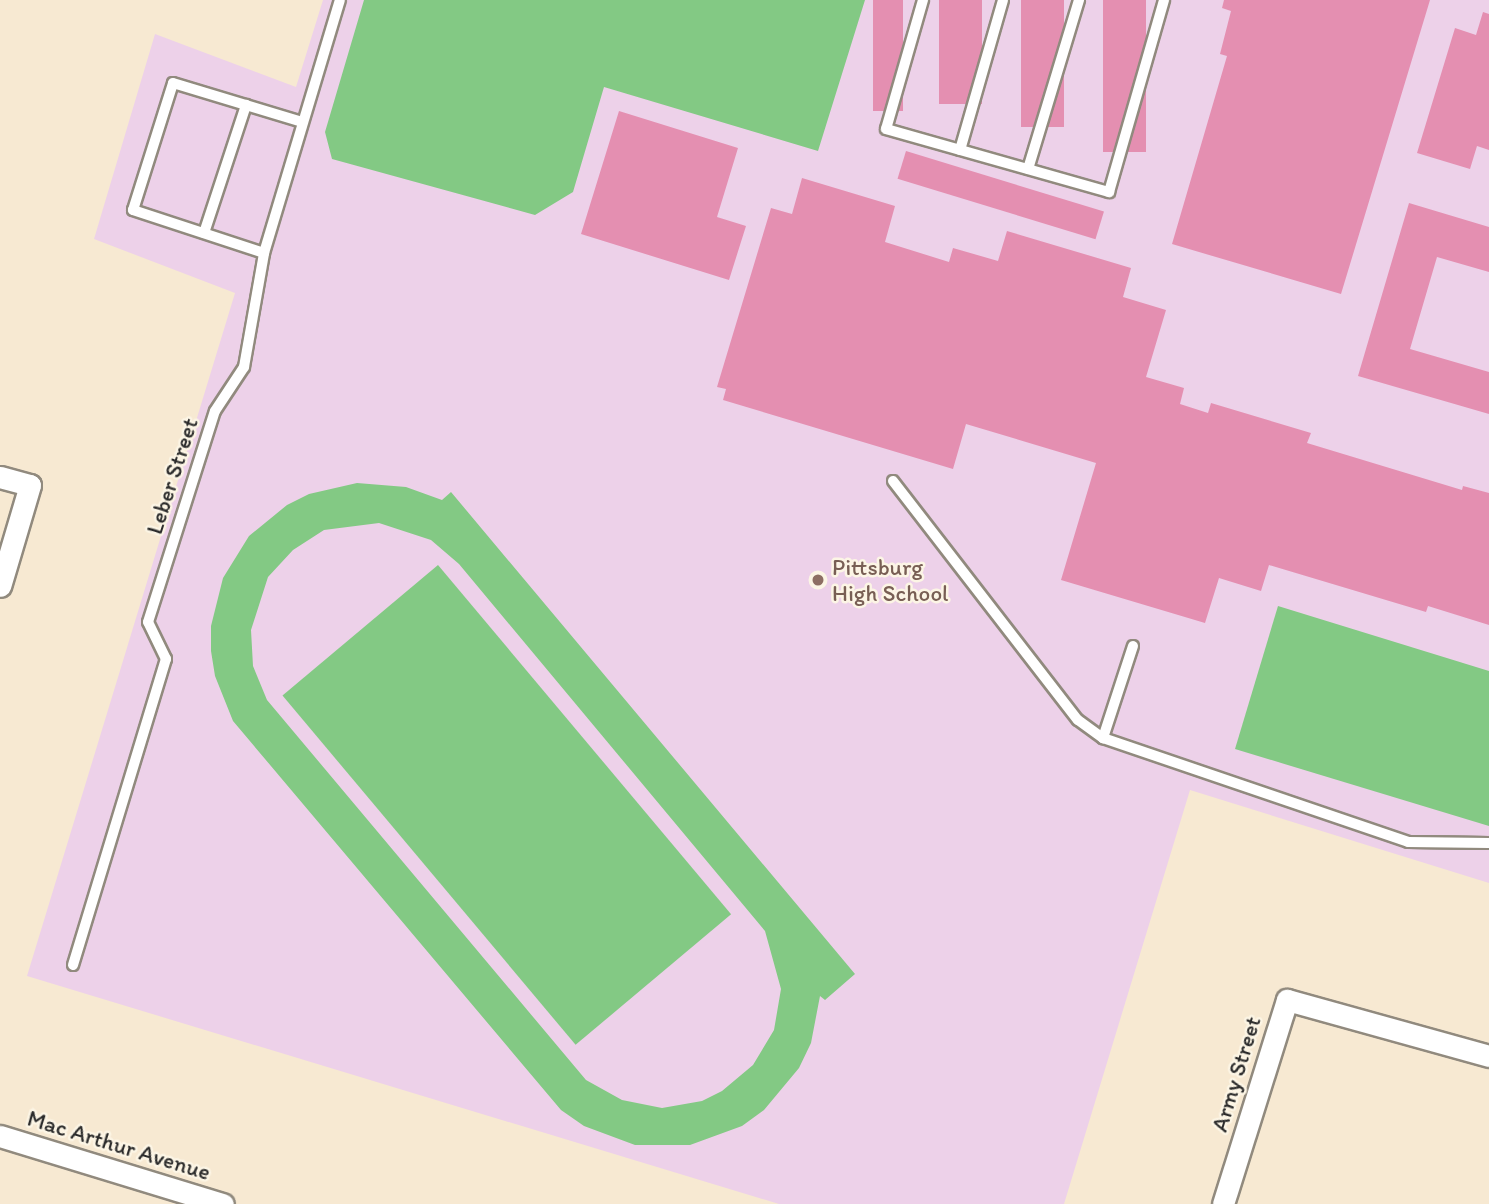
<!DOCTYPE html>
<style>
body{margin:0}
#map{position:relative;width:1489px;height:1204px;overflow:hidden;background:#f7e9d2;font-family:Itim,sans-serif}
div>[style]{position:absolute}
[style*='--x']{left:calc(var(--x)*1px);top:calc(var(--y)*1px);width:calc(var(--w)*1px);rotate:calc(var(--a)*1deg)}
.built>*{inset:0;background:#edd1e9}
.green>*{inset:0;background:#83c984;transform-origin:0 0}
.building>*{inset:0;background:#e48fb1;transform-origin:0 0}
.roads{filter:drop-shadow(2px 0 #918a7e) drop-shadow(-2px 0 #918a7e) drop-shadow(0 2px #918a7e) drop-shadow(0 -2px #918a7e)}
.lane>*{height:10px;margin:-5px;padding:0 5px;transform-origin:5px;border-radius:5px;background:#fff}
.street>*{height:21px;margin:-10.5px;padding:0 10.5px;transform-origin:10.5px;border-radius:10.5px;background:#fff}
.dots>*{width:19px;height:19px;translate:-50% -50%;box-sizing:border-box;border:4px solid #fcf5e5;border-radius:50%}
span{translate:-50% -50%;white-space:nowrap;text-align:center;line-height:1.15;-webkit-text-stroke:5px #fcf5e5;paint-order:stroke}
.street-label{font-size:23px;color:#2b2b2b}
.education-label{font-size:23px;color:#785e54}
.left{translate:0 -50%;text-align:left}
</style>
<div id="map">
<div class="built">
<div style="clip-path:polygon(323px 0,1489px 0,1489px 883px,1190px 790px,1064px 1204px,779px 1204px,27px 976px,235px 293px,94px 239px,155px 34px,296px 87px)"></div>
</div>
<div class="green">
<div style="clip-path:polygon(364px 0,865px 0,818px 151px,604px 87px,573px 192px,535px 215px,332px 159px,325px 132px)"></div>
<div style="clip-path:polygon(evenodd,357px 483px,406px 487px,442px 500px,451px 492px,855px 974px,825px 1000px,820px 996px,811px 1043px,799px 1068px,764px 1110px,742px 1126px,690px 1145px,635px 1145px,584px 1126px,561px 1110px,233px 721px,215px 676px,211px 651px,211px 626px,223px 578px,249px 536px,287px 505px,309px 494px,357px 483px,379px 523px,431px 540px,459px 564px,765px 931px,781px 989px,774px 1030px,753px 1065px,722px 1091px,702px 1101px,662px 1108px,622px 1100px,586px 1080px,267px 700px,253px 666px,251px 630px,268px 577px,293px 550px,324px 530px,379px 523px)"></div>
<div style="left:438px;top:565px;width:456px;height:203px;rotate:50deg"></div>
<div style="clip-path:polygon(1278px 606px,1489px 671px,1489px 826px,1235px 749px)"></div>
</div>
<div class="building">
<div style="left:873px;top:0;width:30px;height:111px"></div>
<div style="left:939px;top:0;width:43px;height:104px"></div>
<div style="left:1021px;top:0;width:43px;height:127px"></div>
<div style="left:1103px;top:0;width:43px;height:152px"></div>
<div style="clip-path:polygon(1224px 0,1430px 0,1341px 294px,1172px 244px,1227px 56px,1220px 54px,1231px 11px,1222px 8px)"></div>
<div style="clip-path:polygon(1483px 12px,1489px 14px,1489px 150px,1477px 146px,1470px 169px,1417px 153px,1455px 28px,1476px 35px)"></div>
<div style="clip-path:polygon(619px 111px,738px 148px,717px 217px,746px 226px,729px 280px,581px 234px)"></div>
<div style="left:906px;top:151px;width:207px;height:29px;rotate:17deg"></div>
<div style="clip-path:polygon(802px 178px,895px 206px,885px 242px,949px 262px,953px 248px,998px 261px,1007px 231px,1131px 268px,1123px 297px,1166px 310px,1146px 377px,1184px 388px,1180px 404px,1208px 413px,1211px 403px,1311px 433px,1307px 443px,1462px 490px,1463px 486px,1489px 493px,1489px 625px,1428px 606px,1426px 612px,1269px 565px,1261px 591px,1219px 578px,1205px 623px,1061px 580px,1096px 463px,966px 424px,953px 469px,723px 400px,726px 389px,717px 387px,771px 208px,792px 214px)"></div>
<div style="clip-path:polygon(1409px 203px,1489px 227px,1489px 272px,1437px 257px,1410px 349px,1489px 372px,1489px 414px,1358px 376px)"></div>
</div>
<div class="roads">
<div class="lane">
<div style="--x:923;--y:0;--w:134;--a:106"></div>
<div style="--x:886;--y:129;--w:232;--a:15.8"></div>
<div style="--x:1109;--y:192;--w:200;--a:-74"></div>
<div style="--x:960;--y:150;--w:156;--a:-74"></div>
<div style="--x:1028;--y:169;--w:177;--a:-73.2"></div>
<div style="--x:204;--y:233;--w:135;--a:-71.8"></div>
<div style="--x:264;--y:253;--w:138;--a:-161.8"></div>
<div style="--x:133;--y:210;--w:133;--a:-72.5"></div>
<div style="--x:173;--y:83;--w:135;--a:16.8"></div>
<div style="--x:893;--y:481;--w:302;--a:52.3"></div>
<div style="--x:1078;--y:720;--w:31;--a:36"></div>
<div style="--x:1133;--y:646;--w:97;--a:108.1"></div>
<div style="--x:1103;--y:738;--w:322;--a:18.8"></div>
<div style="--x:1408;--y:842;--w:81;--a:0.7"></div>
<div style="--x:73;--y:965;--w:320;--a:-73.1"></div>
<div style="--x:166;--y:659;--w:41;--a:-115.9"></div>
<div style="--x:148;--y:622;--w:221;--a:-72.4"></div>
<div style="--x:215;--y:411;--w:53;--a:-56.6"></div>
<div style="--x:244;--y:367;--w:116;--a:-80"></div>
<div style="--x:264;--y:253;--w:264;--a:-73.3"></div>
</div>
<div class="street">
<div style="--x:0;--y:477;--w:31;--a:15"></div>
<div style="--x:30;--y:485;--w:105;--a:106.5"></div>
<div style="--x:0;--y:1136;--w:233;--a:17"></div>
<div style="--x:1223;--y:1204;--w:214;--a:-72.6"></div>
<div style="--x:1287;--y:1000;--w:210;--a:15.5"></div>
</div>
</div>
<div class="dots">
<div style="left:818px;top:580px;background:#8d6e63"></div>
</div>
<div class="street-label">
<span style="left:172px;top:476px;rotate:-72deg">Leber Street</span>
<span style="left:1236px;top:1074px;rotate:-73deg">Army Street</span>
<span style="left:119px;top:1145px;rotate:17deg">Mac Arthur Avenue</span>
</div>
<div class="education-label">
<span class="left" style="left:832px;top:580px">Pittsburg<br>High School</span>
</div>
</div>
